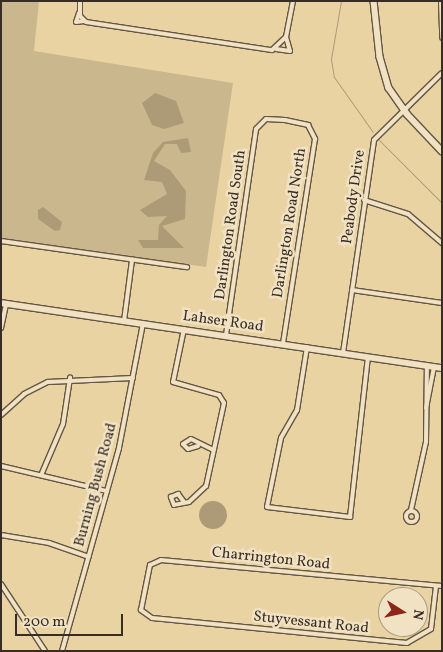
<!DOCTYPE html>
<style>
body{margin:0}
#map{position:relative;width:443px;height:652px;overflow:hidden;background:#e9d3a2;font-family:Vollkorn,serif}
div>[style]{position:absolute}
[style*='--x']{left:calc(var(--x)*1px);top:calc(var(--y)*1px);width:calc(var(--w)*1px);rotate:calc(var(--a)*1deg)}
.green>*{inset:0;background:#cbb78d}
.water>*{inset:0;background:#ad9b77}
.round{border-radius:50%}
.stream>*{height:1px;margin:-0.5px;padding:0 0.5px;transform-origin:0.5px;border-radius:0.5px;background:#ad9b77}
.roads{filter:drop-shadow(1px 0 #645644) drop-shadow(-1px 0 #645644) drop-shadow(0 1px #645644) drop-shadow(0 -1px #645644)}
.street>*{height:4px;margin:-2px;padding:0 2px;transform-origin:2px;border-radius:2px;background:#f1e2c3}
.street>.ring{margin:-2px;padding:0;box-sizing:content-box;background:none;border:4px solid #f1e2c3;border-radius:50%}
.secondary>*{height:5.5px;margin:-2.75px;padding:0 2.75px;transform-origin:2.75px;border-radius:2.75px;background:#f1e2c3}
span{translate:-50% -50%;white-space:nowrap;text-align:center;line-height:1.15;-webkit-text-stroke:5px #f1e2c3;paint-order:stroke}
.street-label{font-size:15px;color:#382d24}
.frame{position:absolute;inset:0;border:2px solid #382d24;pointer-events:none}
.north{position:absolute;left:378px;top:587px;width:50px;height:50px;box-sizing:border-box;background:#f1e2c3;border:1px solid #a79a83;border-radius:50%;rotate:100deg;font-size:14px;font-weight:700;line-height:20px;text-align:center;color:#382d24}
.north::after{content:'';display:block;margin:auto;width:18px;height:22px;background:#8f2418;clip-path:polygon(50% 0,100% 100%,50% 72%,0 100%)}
.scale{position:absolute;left:15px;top:614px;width:108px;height:22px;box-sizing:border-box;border:2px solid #382d24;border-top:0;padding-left:6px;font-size:15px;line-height:18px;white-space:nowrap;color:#382d24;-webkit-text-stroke:4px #f1e2c3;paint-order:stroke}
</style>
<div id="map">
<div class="green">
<div style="clip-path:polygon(1px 1px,39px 1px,34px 51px,233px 83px,206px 267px,1px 238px)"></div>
</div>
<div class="water">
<div style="clip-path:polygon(155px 93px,176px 101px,184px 123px,164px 129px,152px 125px,142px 103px)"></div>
<div style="clip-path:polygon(188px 138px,191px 152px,181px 153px,177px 144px,165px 144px,154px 161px,170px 170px,186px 191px,185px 219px,162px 226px,184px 248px,143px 248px,138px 240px,158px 240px,159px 225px,167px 216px,148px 217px,140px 210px,167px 194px,162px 182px,144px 180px,153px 153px,163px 142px)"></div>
<div style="clip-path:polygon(43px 207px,62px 222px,60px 230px,55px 231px,38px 219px,38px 210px)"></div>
<div class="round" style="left:199px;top:501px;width:28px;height:28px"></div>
</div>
<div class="stream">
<div style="--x:341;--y:1;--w:59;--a:99.8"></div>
<div style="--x:331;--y:59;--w:18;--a:81"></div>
<div style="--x:334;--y:77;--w:67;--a:54.7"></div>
<div style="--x:378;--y:139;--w:91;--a:45"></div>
</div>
<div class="roads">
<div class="street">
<div style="--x:80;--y:1;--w:15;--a:90"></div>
<div style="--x:80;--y:16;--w:8;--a:45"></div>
<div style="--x:86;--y:22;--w:188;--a:8.6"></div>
<div style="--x:272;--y:50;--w:19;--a:-43"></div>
<div style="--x:286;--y:37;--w:37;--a:-79"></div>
<div style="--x:441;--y:1;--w:37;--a:88"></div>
<div style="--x:79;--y:13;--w:9;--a:108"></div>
<div style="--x:76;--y:22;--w:8;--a:-7"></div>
<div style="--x:276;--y:49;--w:14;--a:8"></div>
<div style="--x:290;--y:51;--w:15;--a:-106"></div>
<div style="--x:364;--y:200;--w:46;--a:17.7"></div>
<div style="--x:408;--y:214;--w:45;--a:40.5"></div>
<div style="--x:1;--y:241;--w:188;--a:8"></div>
<div style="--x:352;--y:290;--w:91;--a:8.2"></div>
<div style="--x:124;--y:321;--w:62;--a:-82.5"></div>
<div style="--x:1;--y:328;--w:25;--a:-78"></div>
<div style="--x:184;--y:329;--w:54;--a:101.7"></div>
<div style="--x:173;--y:382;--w:48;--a:15.8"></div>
<div style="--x:219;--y:395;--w:9;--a:58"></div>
<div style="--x:224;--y:403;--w:85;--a:102.2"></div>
<div style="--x:206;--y:486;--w:23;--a:137"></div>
<div style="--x:189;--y:502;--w:15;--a:169"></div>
<div style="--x:174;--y:505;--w:9;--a:-111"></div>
<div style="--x:171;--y:497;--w:8;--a:-23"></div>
<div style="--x:178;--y:494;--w:10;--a:53"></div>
<div style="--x:226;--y:335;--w:208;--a:-81.7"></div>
<div style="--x:256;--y:129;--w:14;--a:-45"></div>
<div style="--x:266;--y:119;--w:19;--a:3"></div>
<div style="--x:285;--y:120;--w:24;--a:12"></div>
<div style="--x:308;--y:125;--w:16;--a:63"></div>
<div style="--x:315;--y:139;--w:207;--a:98.9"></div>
<div style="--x:307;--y:347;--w:64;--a:99"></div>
<div style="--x:297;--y:410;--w:32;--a:120"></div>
<div style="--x:281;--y:438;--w:70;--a:101.5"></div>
<div style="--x:267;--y:507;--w:84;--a:6.9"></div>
<div style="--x:350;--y:517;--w:161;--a:-83.6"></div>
<div style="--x:343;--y:353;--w:215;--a:-81.7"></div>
<div style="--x:374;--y:140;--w:95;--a:-44.6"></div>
<div style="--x:426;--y:408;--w:42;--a:-79"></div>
<div style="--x:1;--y:415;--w:31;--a:-42"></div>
<div style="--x:24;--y:394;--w:27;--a:-27"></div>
<div style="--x:48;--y:382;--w:85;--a:-2.7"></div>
<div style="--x:198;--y:446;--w:10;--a:163"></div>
<div style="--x:188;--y:449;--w:7;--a:-135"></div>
<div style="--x:183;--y:444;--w:9;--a:-32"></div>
<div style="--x:191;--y:439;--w:25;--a:26"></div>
<div style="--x:1;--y:466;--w:109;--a:13.3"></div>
<div style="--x:42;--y:473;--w:53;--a:-66.8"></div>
<div style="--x:63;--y:424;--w:47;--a:-81.3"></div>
<div style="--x:411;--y:510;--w:70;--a:-77.6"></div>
<div style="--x:426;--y:442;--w:77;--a:-89.3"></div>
<div class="ring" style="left:405.5px;top:510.5px;width:7px;height:7px"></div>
<div style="--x:1;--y:535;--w:49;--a:9.5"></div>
<div style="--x:49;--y:543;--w:42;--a:19.3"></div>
<div style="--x:1;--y:584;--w:80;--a:56.7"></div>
<div style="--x:436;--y:586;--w:43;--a:96.6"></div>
<div style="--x:431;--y:629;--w:28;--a:150"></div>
<div style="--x:407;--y:643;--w:256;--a:-174.4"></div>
<div style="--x:152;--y:618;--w:14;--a:-144"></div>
<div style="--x:141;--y:610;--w:46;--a:-78.7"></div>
<div style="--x:150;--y:565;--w:12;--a:-24"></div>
<div style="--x:161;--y:560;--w:282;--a:5.3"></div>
<div style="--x:62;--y:651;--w:211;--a:-74.3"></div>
<div style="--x:119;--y:448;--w:127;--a:-79.1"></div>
</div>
<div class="secondary">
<div style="--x:374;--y:1;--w:56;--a:83.9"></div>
<div style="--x:380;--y:57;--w:32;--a:74"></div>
<div style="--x:389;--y:88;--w:32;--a:55"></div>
<div style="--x:407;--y:114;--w:51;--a:46.6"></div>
<div style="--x:1;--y:303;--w:446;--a:8.4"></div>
</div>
</div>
<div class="street-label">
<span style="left:354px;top:197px;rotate:-82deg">Peabody Drive</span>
<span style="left:290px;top:223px;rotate:-81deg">Darlington Road North</span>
<span style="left:231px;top:225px;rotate:-82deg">Darlington Road South</span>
<span style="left:223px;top:322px;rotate:8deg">Lahser Road</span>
<span style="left:96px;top:485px;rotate:-75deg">Burning Bush Road</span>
<span style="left:271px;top:559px;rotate:6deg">Charrington Road</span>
<span style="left:311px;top:623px;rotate:6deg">Stuyvessant Road</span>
</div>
<div class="frame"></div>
<div class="north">N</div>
<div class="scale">200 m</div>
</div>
